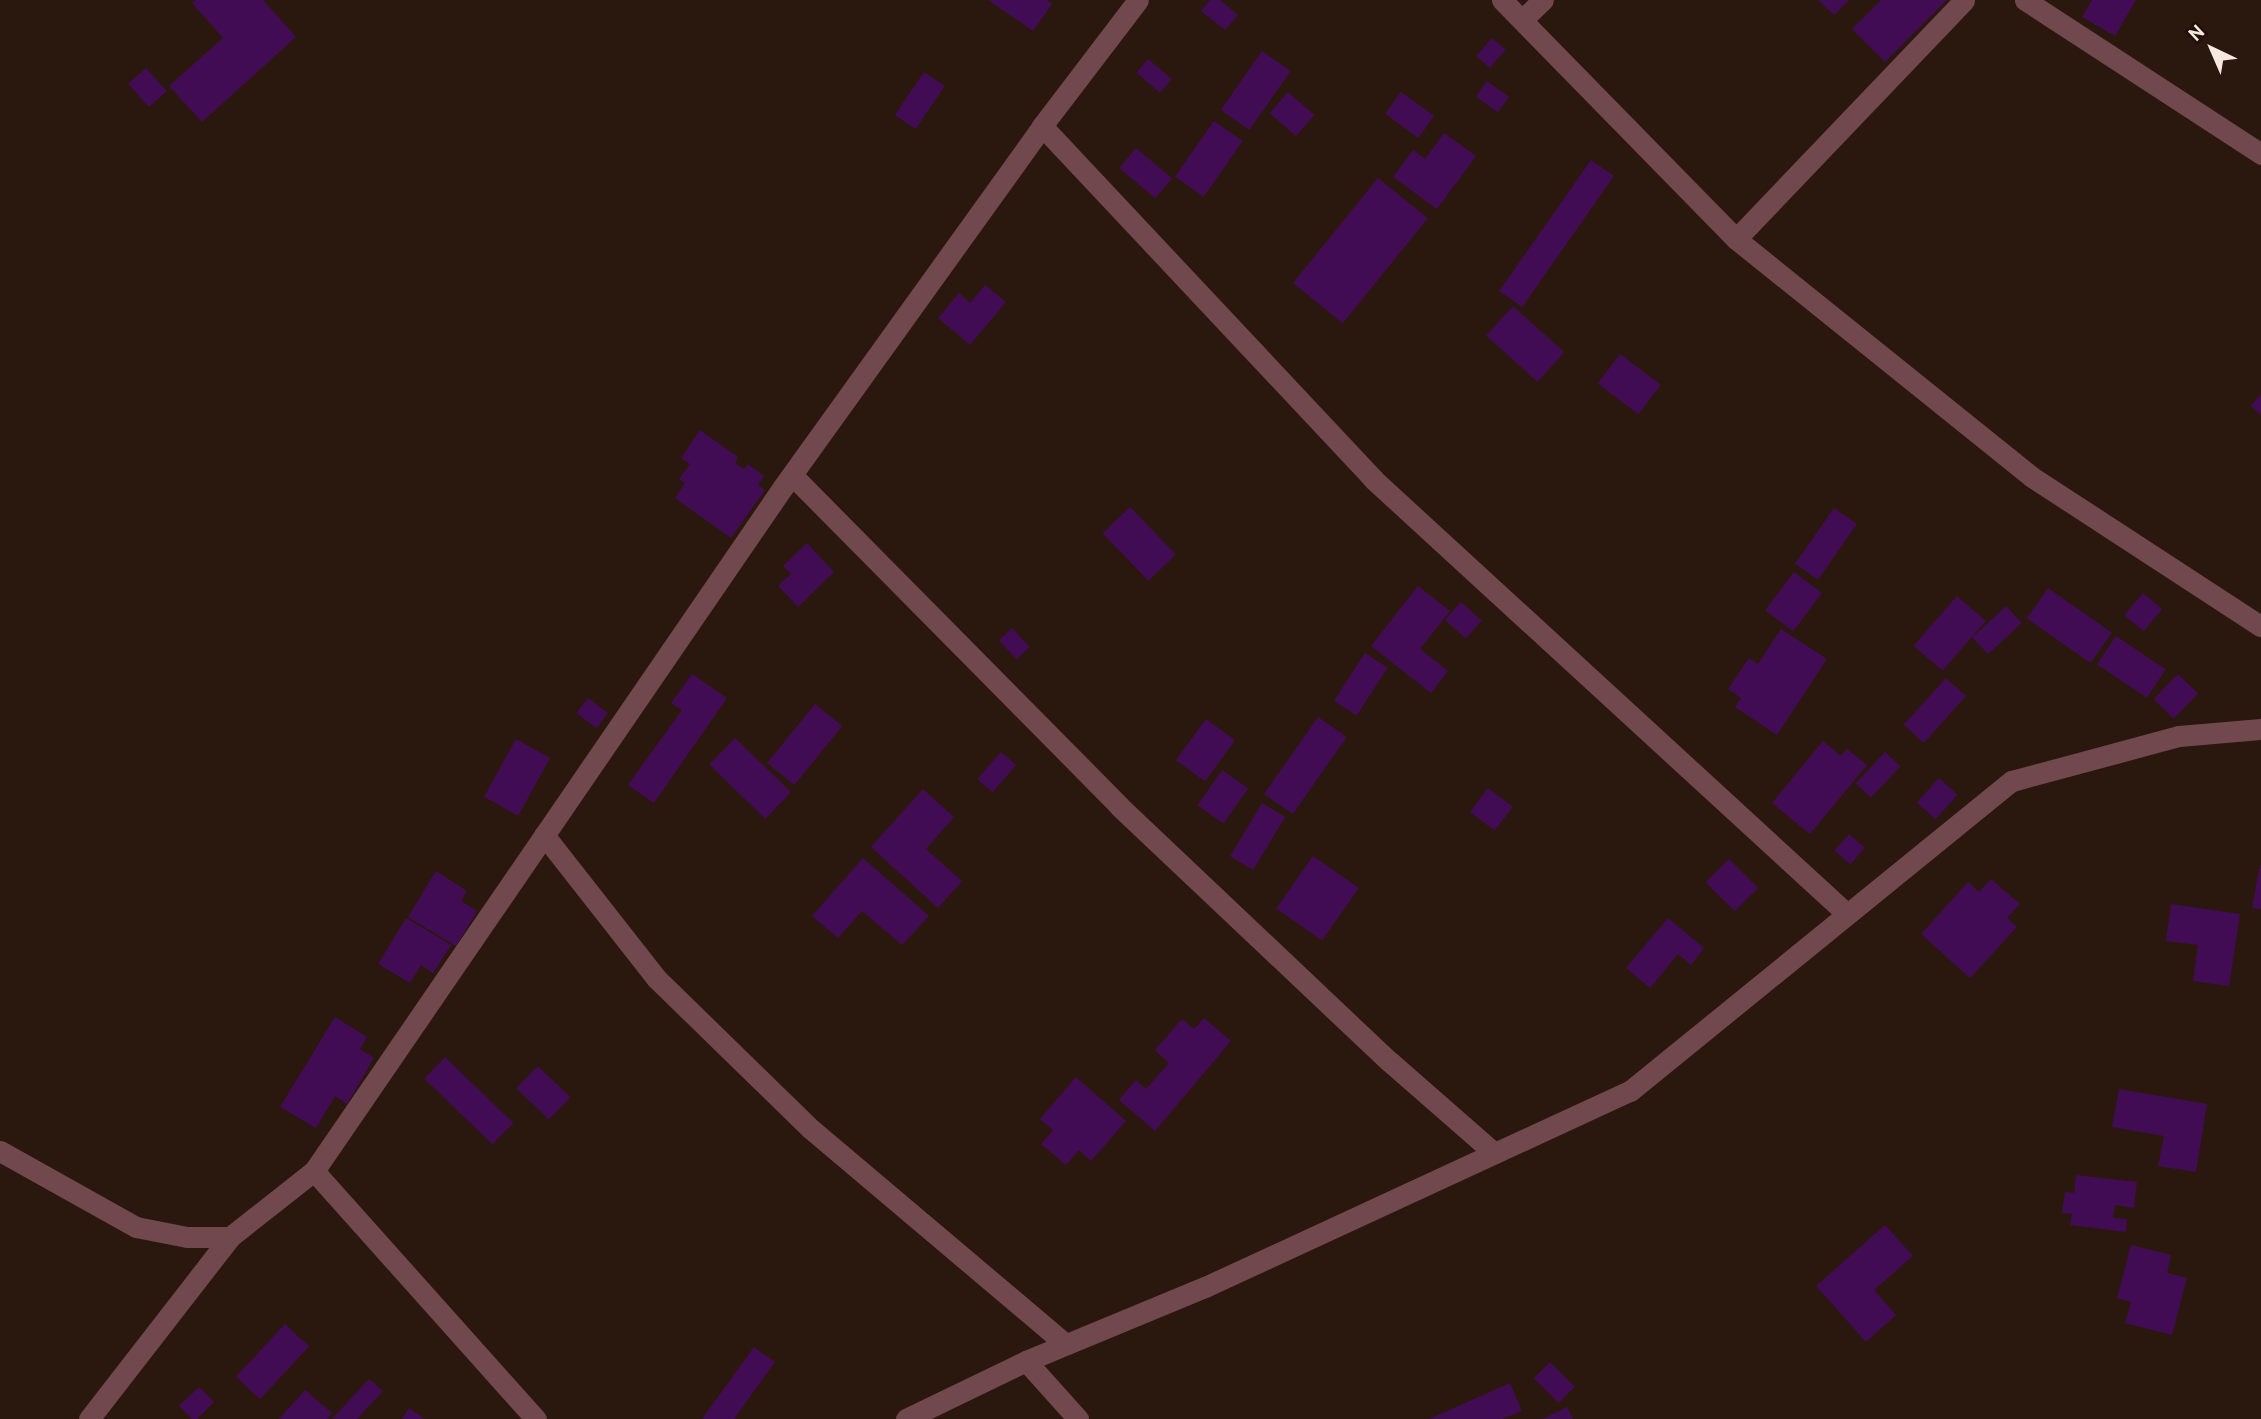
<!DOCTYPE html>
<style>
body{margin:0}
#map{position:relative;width:2261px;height:1419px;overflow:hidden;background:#2a180e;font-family:Overpass,sans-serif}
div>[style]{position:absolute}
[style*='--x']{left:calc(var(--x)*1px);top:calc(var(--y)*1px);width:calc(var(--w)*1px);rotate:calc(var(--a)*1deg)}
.building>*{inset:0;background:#420c54;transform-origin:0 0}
.street>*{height:21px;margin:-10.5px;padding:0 10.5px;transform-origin:10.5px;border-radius:10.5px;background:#71484d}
span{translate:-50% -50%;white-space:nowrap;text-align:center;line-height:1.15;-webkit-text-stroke:7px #200f06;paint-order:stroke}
.north{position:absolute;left:2177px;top:14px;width:70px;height:70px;-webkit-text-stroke:5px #200f06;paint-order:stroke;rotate:316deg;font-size:19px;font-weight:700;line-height:28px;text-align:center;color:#f5e8e1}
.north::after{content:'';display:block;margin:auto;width:24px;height:32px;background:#f5e8e1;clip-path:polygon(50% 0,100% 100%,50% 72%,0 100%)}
</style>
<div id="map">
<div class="building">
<div style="clip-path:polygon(196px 0,263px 0,296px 37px,202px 122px,169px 86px,223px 38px,192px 3px)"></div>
<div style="clip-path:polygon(988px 0,1047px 0,1052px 4px,1033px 31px)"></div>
<div style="clip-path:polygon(1210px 0,1220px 0,1238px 15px,1225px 30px,1201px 11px)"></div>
<div style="clip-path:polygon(1818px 0,1849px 0,1834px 15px)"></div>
<div style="clip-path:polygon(1881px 0,1947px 0,1885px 62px,1852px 29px)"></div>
<div style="clip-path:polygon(2092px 0,2136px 0,2115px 36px,2082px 17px)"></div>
<div style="left:1492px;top:38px;width:18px;height:24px;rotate:41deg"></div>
<div style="left:1262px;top:51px;width:35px;height:72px;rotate:35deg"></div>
<div style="left:1148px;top:59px;width:31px;height:18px;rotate:40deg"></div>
<div style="left:146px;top:68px;width:31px;height:24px;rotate:48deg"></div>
<div style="left:924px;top:72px;width:25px;height:52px;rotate:34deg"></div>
<div style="left:1487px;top:81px;width:27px;height:19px;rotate:36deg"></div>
<div style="left:1288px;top:92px;width:35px;height:28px;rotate:41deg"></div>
<div style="left:1401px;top:92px;width:41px;height:27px;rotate:36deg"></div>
<div style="left:1214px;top:121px;width:35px;height:68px;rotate:35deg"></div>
<div style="clip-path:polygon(1444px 133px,1476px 156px,1437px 209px,1393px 177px,1413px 150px,1425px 159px)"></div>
<div style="left:1136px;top:148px;width:47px;height:26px;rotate:40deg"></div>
<div style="left:1591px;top:160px;width:28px;height:160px;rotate:35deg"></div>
<div style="left:1378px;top:178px;width:64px;height:135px;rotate:39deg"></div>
<div style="clip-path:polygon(985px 285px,1006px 302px,970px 345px,938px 318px,959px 293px,970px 303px)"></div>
<div style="left:1513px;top:306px;width:69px;height:40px;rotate:42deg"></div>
<div style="left:1620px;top:354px;width:51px;height:37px;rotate:37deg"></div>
<div style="clip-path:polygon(2261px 394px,2261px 415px,2251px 406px)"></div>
<div style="clip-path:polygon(700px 430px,738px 457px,735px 463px,744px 469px,748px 464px,764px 476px,758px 485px,765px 490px,731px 538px,675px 498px,685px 483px,679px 479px,690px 464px,681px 458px)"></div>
<div style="left:1130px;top:507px;width:66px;height:38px;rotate:46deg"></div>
<div style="left:1834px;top:508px;width:28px;height:68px;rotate:35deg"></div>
<div style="clip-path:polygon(807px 543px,834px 572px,798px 607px,778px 586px,791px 574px,783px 566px)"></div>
<div style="left:1794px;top:572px;width:35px;height:48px;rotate:37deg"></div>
<div style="clip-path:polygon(1418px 586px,1450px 611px,1420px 649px,1448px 671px,1431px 693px,1371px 646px)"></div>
<div style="left:2048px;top:588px;width:78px;height:37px;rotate:35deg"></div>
<div style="left:2143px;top:593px;width:25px;height:29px;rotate:40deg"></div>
<div style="left:1957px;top:596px;width:38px;height:66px;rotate:41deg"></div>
<div style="left:1461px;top:602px;width:28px;height:24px;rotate:42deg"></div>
<div style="left:2006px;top:606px;width:23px;height:46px;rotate:47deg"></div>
<div style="left:1012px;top:628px;width:26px;height:18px;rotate:47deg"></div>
<div style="clip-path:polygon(1781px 629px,1827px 659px,1777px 735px,1735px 707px,1741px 698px,1728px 689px,1749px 658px,1758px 664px)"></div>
<div style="left:2116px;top:636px;width:60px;height:34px;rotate:34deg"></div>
<div style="left:1365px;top:653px;width:27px;height:57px;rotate:33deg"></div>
<div style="clip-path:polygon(692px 674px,727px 698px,654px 803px,628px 785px,682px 710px,671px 703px)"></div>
<div style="left:2178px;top:674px;width:28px;height:35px;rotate:44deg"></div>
<div style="left:1946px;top:678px;width:27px;height:63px;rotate:42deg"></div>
<div style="left:588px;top:698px;width:25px;height:19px;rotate:37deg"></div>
<div style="left:815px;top:704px;width:35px;height:76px;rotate:39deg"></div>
<div style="left:1318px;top:717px;width:35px;height:94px;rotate:35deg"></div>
<div style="left:1206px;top:719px;width:36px;height:51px;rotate:36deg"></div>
<div style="left:735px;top:738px;width:78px;height:37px;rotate:44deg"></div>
<div style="left:516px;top:739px;width:39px;height:66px;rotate:29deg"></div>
<div style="clip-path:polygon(1823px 741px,1841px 756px,1847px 749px,1867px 765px,1810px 834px,1772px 803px)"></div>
<div style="left:1001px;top:752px;width:20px;height:36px;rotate:41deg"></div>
<div style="left:1885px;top:752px;width:21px;height:43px;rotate:43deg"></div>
<div style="left:1222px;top:770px;width:32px;height:43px;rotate:35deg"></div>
<div style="left:1939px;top:778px;width:25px;height:33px;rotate:42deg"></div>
<div style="left:1488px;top:788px;width:31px;height:30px;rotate:37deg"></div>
<div style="clip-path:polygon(923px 789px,954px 817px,926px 849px,962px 881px,938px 908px,871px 847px)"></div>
<div style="left:1262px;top:803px;width:27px;height:62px;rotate:31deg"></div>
<div style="left:1849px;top:834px;width:21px;height:22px;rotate:41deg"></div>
<div style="left:1313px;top:856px;width:56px;height:64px;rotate:35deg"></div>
<div style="clip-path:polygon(863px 858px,929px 916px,902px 945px,862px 911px,838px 938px,812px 916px)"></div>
<div style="left:1729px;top:859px;width:41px;height:33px;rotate:45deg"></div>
<div style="clip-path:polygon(2260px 865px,2261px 865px,2261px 909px,2252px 908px)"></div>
<div style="clip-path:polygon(436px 871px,467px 891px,461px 901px,477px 911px,456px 946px,408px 917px)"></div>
<div style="clip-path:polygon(1991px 879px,2020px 904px,2007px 918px,2017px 927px,1970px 978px,1921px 934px,1968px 882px,1979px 892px)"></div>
<div style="clip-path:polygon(2171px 904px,2240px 914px,2229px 986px,2193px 981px,2198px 945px,2166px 941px)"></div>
<div style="clip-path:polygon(406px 918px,451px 945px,433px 973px,421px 965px,410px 983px,378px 964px)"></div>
<div style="clip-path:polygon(1668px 918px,1704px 948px,1691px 965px,1678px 954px,1650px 988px,1626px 968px)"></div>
<div style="clip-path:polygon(335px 1017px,367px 1037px,360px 1049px,374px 1058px,347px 1104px,335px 1096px,316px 1128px,280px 1107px)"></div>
<div style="clip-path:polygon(1204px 1018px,1231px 1041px,1155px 1131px,1119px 1100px,1136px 1080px,1146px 1089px,1169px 1063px,1155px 1050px,1182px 1019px,1194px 1029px)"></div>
<div style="left:445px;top:1057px;width:95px;height:30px;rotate:44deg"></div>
<div style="left:538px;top:1066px;width:45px;height:31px;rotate:44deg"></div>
<div style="clip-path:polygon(1076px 1077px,1126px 1121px,1091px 1161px,1079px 1150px,1066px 1165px,1041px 1144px,1053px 1130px,1040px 1119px)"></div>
<div style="clip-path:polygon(2119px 1089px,2207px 1104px,2196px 1172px,2158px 1166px,2164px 1136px,2112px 1127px)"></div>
<div style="clip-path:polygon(2076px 1175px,2137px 1182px,2134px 1208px,2115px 1205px,2113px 1218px,2127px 1219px,2126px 1232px,2070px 1225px,2072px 1214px,2062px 1213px,2065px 1192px,2074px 1193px)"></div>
<div style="clip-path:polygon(1885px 1225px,1913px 1256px,1874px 1290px,1896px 1315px,1866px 1342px,1816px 1286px)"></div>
<div style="clip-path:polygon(2131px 1245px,2171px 1255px,2167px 1273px,2187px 1278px,2172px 1335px,2125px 1323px,2131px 1302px,2117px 1298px)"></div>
<div style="left:285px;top:1324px;width:33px;height:72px;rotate:43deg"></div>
<div style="clip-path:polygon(754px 1347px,775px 1362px,734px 1419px,702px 1419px)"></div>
<div style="left:1550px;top:1362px;width:35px;height:23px;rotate:45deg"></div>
<div style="clip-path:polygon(369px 1379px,383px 1391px,357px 1419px,332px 1419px)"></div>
<div style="clip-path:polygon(1510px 1383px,1522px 1411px,1502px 1419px,1429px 1419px)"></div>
<div style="clip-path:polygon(199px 1387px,214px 1402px,197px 1419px,192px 1419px,179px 1406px)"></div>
<div style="clip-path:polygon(305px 1390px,332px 1413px,327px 1419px,279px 1419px)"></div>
<div style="clip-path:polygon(1567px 1407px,1573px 1419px,1543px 1419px)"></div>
<div style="clip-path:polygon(409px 1408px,425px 1419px,402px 1419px)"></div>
</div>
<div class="street">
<div style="--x:1502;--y:0;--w:334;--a:45.6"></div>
<div style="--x:1736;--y:239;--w:380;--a:38.8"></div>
<div style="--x:2032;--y:477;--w:273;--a:33.1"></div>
<div style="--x:2025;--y:0;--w:282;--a:33.1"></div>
<div style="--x:1522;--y:20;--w:29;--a:-44"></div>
<div style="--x:1042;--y:126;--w:484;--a:46.8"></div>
<div style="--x:1373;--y:479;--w:643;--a:42.54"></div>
<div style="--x:1736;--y:239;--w:330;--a:-46.3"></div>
<div style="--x:792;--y:475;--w:465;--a:45.3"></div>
<div style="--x:1119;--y:806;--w:371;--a:43.4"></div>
<div style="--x:1389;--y:1061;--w:140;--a:41.2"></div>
<div style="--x:544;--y:835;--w:182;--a:51.9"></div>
<div style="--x:656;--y:978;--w:216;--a:44.3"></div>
<div style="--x:811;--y:1129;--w:333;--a:40.2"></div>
<div style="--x:0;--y:1151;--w:156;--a:29.2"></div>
<div style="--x:136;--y:1227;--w:52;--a:11.1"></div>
<div style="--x:187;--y:1237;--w:43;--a:0"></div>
<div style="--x:314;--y:1171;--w:333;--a:48.2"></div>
<div style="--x:1026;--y:1361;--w:78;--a:48.1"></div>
<div style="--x:89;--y:1419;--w:230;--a:-52.2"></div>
<div style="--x:230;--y:1237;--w:107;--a:-38.2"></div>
<div style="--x:314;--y:1171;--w:829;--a:-55.56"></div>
<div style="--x:783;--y:487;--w:444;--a:-54.3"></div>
<div style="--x:1042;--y:126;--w:158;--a:-52.7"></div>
<div style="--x:906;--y:1419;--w:133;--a:-25.8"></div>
<div style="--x:1026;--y:1361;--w:194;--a:-22.5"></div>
<div style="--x:1205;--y:1287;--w:468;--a:-24.8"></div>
<div style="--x:1630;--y:1091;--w:492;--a:-39.1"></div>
<div style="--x:2012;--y:781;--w:173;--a:-15.1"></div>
<div style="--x:2179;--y:736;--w:82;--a:-4.9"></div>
</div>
<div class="north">N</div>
</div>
